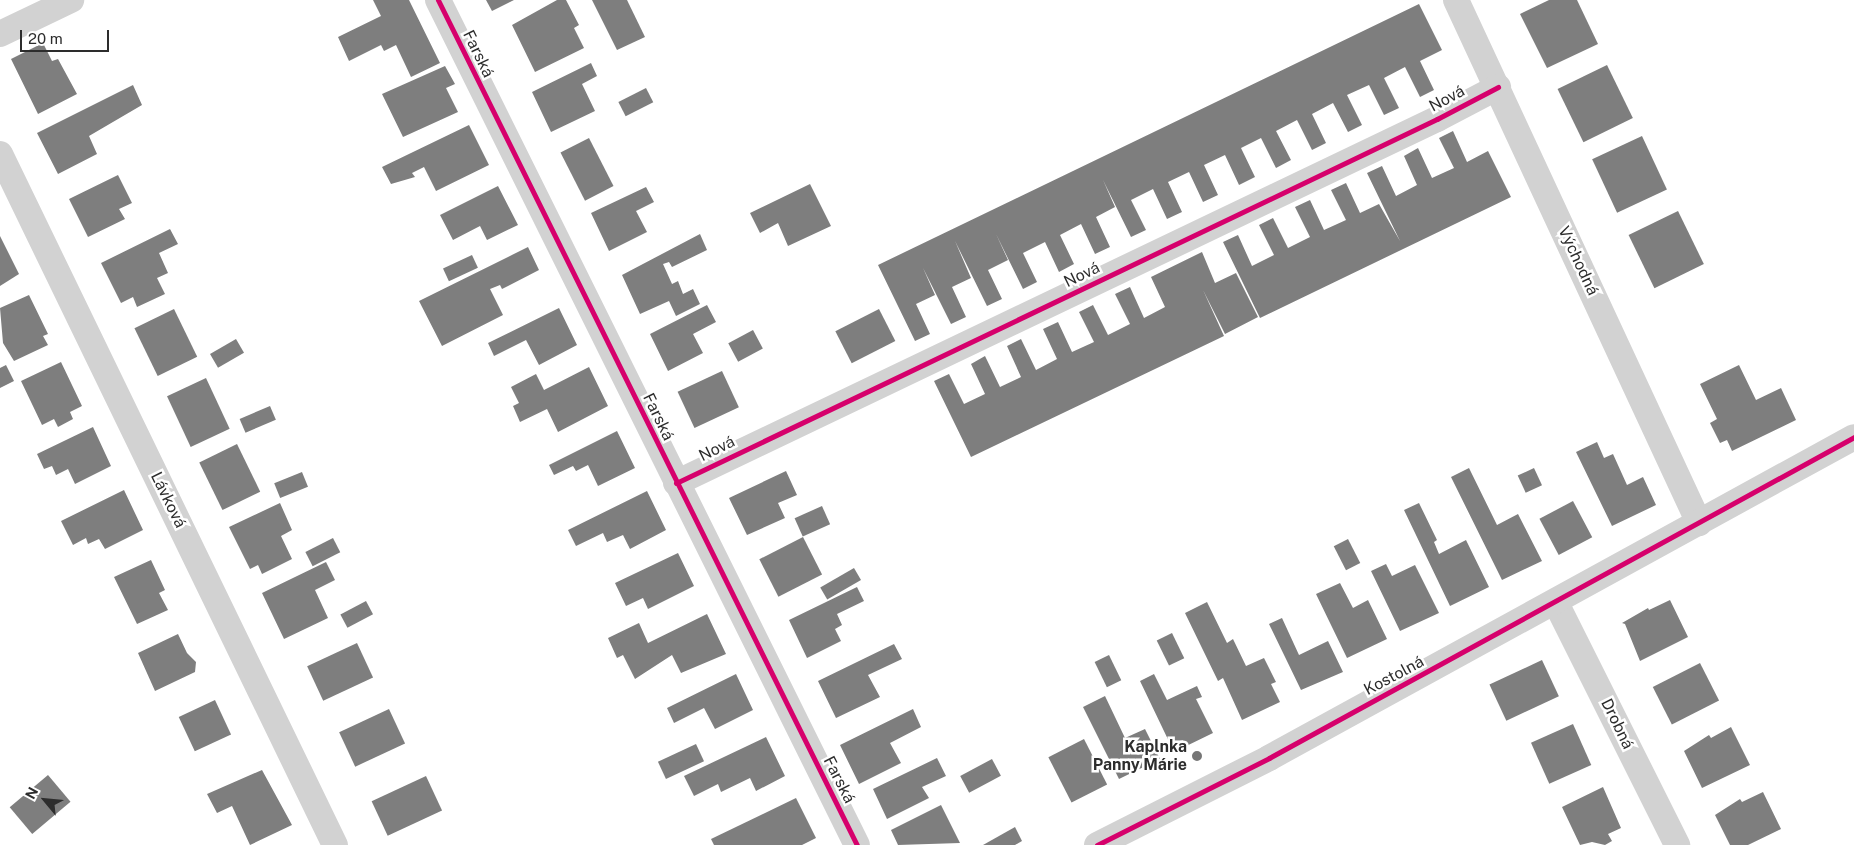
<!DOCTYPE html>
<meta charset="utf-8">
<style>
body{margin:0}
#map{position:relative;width:1854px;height:845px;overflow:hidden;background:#fff;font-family:"Public Sans",sans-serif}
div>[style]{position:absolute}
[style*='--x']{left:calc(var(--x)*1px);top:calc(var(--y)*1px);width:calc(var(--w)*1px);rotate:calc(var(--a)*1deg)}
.building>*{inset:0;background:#7e7e7e;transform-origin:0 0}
.street>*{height:26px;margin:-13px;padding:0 13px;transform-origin:13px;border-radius:13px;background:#d2d2d2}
.cycleway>*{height:5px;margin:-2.5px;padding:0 2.5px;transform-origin:2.5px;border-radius:2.5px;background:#d6006c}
.dots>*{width:14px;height:14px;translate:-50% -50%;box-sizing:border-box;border:2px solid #fff;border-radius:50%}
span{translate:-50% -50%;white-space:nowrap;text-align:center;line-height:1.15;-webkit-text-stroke:5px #fff;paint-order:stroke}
.street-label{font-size:16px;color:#2d2d2d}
.poi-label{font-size:16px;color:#2d2d2d;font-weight:700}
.right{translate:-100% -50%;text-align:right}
.north{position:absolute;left:20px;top:775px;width:50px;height:50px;-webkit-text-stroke:4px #fff;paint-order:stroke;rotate:298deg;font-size:14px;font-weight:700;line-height:20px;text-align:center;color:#2d2d2d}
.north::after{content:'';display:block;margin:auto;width:18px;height:22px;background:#2d2d2d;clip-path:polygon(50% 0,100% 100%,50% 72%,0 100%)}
.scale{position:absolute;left:20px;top:30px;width:89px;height:22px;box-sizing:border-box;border:2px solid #2d2d2d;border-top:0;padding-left:6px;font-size:15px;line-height:18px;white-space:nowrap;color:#2d2d2d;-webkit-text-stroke:4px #fff;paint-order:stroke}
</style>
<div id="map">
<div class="building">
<div style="clip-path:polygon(373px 0,409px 0,440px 63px,411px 77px,396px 45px,384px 51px,381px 45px,349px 61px,338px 37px,381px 16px)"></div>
<div style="clip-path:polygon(486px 0,514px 0,492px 11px)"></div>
<div style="clip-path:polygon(557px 0,566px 0,579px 25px,574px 28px,584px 48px,535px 72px,512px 25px)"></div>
<div style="clip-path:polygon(592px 0,627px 0,645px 37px,617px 50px)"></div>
<div style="clip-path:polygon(1549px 0,1577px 0,1598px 44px,1547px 68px,1520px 14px)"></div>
<div style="clip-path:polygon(1419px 4px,1442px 50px,1420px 61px,1434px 90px,1420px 97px,1405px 67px,1384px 78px,1399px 108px,1384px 115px,1369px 85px,1347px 95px,1362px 125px,1348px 132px,1333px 103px,1312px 114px,1326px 143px,1312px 150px,1297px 120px,1276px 131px,1291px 160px,1276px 168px,1261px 138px,1241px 148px,1255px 177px,1239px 185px,1225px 155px,1204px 165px,1218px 195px,1203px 202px,1189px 172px,1168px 182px,1182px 212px,1167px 219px,1153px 189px,1131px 200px,1146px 230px,1131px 237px,1103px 180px,1115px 207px,1096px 217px,1110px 247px,1095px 254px,1081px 224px,1060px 235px,1074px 264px,1059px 272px,1045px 242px,1023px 253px,1037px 282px,1023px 289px,996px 234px,1008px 260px,988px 270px,1002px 299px,987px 306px,955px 241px,971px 278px,952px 287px,966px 317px,951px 324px,923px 268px,935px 295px,916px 304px,930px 334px,915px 341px,878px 265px)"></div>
<div style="clip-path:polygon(43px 43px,52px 61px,58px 59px,77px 94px,38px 114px,11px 59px)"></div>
<div style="clip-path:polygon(591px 63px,597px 76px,582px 84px,595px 111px,551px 132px,532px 92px)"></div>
<div style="left:1607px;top:65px;width:59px;height:55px;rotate:64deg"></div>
<div style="clip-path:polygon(445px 66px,455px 84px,446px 88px,458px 112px,403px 137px,382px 94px)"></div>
<div style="clip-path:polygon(133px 85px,142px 105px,89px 136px,97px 154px,58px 174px,37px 133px)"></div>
<div style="left:646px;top:88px;width:16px;height:31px;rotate:63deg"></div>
<div style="clip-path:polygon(469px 125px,489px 165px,436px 191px,424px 167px,412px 173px,415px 177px,391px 184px,382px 167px)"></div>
<div style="clip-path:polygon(1453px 131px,1467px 162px,1488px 151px,1511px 197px,1260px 318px,1223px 242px,1238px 235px,1252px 266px,1274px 255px,1259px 225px,1273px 218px,1288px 248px,1310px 237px,1295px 207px,1310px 200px,1324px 230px,1346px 220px,1331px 190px,1346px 183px,1360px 213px,1379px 204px,1400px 241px,1367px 173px,1382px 166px,1396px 196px,1417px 185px,1404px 156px,1418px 148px,1432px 178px,1454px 168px,1439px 138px)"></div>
<div style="left:1642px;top:136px;width:59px;height:55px;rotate:65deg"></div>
<div style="left:589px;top:138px;width:54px;height:32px;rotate:63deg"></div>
<div style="clip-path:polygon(118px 175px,132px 203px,119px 209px,125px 219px,88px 237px,69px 199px)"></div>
<div style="clip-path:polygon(810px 184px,831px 226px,788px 246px,778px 223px,760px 233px,750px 213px)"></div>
<div style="clip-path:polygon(498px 186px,518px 225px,487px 240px,480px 226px,453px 240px,440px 215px)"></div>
<div style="clip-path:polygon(646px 187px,654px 202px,636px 211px,647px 232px,609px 251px,591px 213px)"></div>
<div style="left:1678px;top:211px;width:59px;height:55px;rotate:64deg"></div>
<div style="clip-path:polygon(170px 229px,178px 244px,159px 253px,168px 273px,157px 278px,165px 294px,137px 307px,133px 297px,121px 303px,101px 263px)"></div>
<div style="clip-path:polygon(700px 234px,707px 250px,672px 267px,669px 262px,663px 264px,672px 284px,678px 281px,683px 294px,693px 289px,700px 304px,676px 316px,669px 301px,640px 314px,622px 275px)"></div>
<div style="clip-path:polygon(0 236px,19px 274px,0 286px)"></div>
<div style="clip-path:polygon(528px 247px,539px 270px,502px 289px,500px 285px,490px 289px,503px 315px,442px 346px,419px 301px)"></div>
<div style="clip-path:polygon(1202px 252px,1215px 283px,1236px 273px,1258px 317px,1225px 334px,1203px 290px,1224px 336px,971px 457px,934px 381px,949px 374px,964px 404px,985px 394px,971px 364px,985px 356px,1000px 387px,1021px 377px,1007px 346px,1021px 339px,1036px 370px,1057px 359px,1043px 329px,1058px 322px,1072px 352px,1094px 342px,1079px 312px,1093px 305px,1108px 335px,1130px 324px,1115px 294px,1130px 287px,1144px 318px,1165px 307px,1151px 277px)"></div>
<div style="left:472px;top:255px;width:14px;height:32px;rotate:65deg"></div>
<div style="clip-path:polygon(29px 295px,48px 334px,43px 336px,48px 345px,14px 361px,3px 343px,0 308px)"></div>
<div style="clip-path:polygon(707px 305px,716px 322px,693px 334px,703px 353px,668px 371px,650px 334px)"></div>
<div style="clip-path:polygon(559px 308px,577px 345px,539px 365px,526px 340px,494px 356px,488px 343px)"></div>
<div style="left:174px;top:309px;width:53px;height:44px;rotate:64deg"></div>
<div style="left:879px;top:309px;width:36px;height:49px;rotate:63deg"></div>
<div style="left:753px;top:330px;width:21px;height:28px;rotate:62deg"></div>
<div style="left:236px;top:339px;width:16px;height:30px;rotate:60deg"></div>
<div style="clip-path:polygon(61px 362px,82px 406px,70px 412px,73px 419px,58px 427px,54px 419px,42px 425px,21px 381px)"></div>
<div style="clip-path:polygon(6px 365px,14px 381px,0 388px,0 368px)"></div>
<div style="clip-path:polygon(1739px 365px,1756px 400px,1781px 388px,1796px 420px,1732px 451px,1727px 440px,1720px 443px,1710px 423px,1717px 419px,1700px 384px)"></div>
<div style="clip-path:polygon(589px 367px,608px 406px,558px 432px,547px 409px,520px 422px,513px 406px,519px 403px,511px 387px,536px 374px,544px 390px)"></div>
<div style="left:722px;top:371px;width:40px;height:49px;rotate:65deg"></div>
<div style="left:206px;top:378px;width:56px;height:43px;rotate:65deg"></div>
<div style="left:270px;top:406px;width:15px;height:33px;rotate:67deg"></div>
<div style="clip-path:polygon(93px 427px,111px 466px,75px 484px,68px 469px,56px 475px,52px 466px,44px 469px,37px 454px)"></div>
<div style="clip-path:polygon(617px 431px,635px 468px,598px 486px,588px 465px,576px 471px,573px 466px,554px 475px,549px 465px)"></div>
<div style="clip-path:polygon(1597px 442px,1604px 458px,1613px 454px,1627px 485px,1643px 477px,1656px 505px,1612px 526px,1576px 452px)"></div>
<div style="left:237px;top:444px;width:53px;height:42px;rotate:64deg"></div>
<div style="clip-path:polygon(1469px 468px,1497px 525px,1518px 514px,1542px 561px,1502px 580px,1451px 477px)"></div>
<div style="left:1534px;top:468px;width:19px;height:18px;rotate:65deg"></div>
<div style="clip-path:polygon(786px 471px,797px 495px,778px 503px,785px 518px,747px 535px,729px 498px)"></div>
<div style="left:302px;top:472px;width:16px;height:30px;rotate:68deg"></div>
<div style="clip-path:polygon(124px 490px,143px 530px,105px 549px,99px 539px,88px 544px,86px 538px,73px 545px,61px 521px)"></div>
<div style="clip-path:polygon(647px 491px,666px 530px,630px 549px,623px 535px,607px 542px,603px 533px,576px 546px,568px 530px)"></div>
<div style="left:1573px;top:501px;width:41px;height:38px;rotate:62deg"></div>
<div style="clip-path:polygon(280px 503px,292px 530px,281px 536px,292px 559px,262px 574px,258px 565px,250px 569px,229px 527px)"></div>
<div style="clip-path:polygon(1419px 503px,1437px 540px,1434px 542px,1439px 554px,1466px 540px,1489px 587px,1450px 606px,1404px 510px)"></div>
<div style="left:822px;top:506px;width:20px;height:30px;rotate:66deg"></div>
<div style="left:803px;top:537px;width:42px;height:49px;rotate:63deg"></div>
<div style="left:333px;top:538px;width:16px;height:31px;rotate:63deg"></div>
<div style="left:1348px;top:539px;width:27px;height:16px;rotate:63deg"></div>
<div style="clip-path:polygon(678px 553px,694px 586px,648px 609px,643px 598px,626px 606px,615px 583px)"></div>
<div style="clip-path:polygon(151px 560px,165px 590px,159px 593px,168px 610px,137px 624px,114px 577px)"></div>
<div style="clip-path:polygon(326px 562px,335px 580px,315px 590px,328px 618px,284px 639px,262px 593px)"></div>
<div style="clip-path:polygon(1386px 564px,1392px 576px,1415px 565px,1439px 613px,1400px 631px,1371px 571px)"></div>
<div style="left:854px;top:568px;width:14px;height:39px;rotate:60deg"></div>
<div style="clip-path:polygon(1340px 583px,1353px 608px,1368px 600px,1387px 639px,1347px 658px,1316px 594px)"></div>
<div style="clip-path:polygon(857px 587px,864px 601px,837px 614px,842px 625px,835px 629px,841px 641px,807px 658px,789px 620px)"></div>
<div style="clip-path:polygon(1670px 600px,1688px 637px,1640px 661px,1625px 624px,1622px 623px,1648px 608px,1649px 610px)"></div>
<div style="left:366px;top:601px;width:15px;height:29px;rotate:62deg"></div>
<div style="clip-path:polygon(1207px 602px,1227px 643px,1233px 639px,1246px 666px,1264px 658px,1276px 682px,1271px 684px,1280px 702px,1242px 720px,1223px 678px,1218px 681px,1185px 613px)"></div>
<div style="clip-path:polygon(707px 614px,726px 654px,681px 673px,672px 655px,635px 679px,623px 655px,617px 658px,608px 638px,639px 623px,648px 643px)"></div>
<div style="clip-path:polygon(1282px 618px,1299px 655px,1328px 641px,1343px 672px,1301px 690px,1269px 624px)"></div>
<div style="left:1172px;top:633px;width:28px;height:17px;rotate:64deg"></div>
<div style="clip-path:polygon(178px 634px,187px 653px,196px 662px,195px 672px,155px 691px,138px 653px)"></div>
<div style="left:357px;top:643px;width:38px;height:55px;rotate:65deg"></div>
<div style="clip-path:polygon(894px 644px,902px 659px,868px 675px,880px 697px,836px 718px,818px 681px)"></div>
<div style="left:1109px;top:655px;width:28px;height:16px;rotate:64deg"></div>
<div style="left:1542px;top:660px;width:40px;height:58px;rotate:65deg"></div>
<div style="left:1700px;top:663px;width:42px;height:53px;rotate:63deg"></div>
<div style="clip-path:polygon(736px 674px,753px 710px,715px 729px,704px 708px,674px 723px,667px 708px)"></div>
<div style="clip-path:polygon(1154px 674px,1167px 700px,1197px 686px,1202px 697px,1196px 699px,1213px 733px,1174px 752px,1140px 681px)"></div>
<div style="clip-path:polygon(1105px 696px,1125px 738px,1145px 729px,1160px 759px,1119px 779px,1083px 707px)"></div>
<div style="left:215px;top:700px;width:38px;height:40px;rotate:65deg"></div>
<div style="left:389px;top:709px;width:38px;height:55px;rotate:65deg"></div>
<div style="clip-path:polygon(913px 709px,921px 727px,890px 743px,901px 763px,859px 784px,840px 745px)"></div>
<div style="left:1573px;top:724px;width:45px;height:46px;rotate:66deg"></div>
<div style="clip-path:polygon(1731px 727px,1750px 765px,1702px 788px,1684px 751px,1709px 735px,1711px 738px)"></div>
<div style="clip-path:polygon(766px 737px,785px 776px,756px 791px,750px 778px,721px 792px,718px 784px,694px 796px,684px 776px)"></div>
<div style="left:1084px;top:739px;width:51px;height:40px;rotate:63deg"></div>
<div style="left:696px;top:744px;width:19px;height:42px;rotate:65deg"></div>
<div style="clip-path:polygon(937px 758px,946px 776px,922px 787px,929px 798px,887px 819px,873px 789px)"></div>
<div style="left:992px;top:759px;width:19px;height:36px;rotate:62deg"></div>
<div style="clip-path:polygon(262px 770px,292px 825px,250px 845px,232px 806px,217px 813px,207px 794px)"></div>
<div style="left:48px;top:775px;width:35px;height:50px;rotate:50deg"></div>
<div style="left:426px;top:776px;width:38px;height:60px;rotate:65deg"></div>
<div style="clip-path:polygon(1603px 787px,1621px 828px,1608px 834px,1612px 841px,1605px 845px,1592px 842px,1580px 845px,1562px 807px)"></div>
<div style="clip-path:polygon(1763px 792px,1781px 829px,1748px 845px,1730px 845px,1715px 815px,1740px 799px,1742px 802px)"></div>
<div style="clip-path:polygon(796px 798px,816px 838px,802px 845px,714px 845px,711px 839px)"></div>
<div style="clip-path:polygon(941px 805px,960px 843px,898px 845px,891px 830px)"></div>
<div style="clip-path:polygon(1015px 827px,1022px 841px,1015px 845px,983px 845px)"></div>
</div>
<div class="street">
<div style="--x:438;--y:0;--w:943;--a:63.63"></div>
<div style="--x:1456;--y:0;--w:577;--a:65.08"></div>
<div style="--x:0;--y:34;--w:79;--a:-25.6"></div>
<div style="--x:0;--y:154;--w:768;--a:64.14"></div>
<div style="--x:676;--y:483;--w:844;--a:-25.56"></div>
<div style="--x:1437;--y:119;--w:69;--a:-27.7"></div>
<div style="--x:1556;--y:603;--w:271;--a:63.4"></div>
<div style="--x:1097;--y:845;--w:193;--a:-26.8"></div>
<div style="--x:1269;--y:758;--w:667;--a:-28.75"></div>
</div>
<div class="cycleway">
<div style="--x:438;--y:0;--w:943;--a:63.63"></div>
<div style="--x:676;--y:483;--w:844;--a:-25.56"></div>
<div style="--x:1437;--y:119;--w:69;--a:-27.7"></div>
<div style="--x:1097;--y:845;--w:193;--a:-26.8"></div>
<div style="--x:1269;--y:758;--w:667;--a:-28.75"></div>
</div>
<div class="dots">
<div style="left:1197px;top:756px;background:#767676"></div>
</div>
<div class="street-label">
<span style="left:478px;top:54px;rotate:64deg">Farská</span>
<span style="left:1447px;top:99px;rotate:-28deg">Nová</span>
<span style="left:1578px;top:261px;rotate:65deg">Východná</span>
<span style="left:1082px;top:275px;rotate:-26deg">Nová</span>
<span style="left:658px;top:417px;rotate:64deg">Farská</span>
<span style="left:717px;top:449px;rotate:-26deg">Nová</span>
<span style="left:168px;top:500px;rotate:64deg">Lávková</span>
<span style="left:1394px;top:676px;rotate:-28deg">Kostolná</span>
<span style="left:1617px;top:724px;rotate:64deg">Drobná</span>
<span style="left:839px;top:780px;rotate:63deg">Farská</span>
</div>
<div class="poi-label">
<span class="right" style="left:1187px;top:756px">Kaplnka<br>Panny Márie</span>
</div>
<div class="north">N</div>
<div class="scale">20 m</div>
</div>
